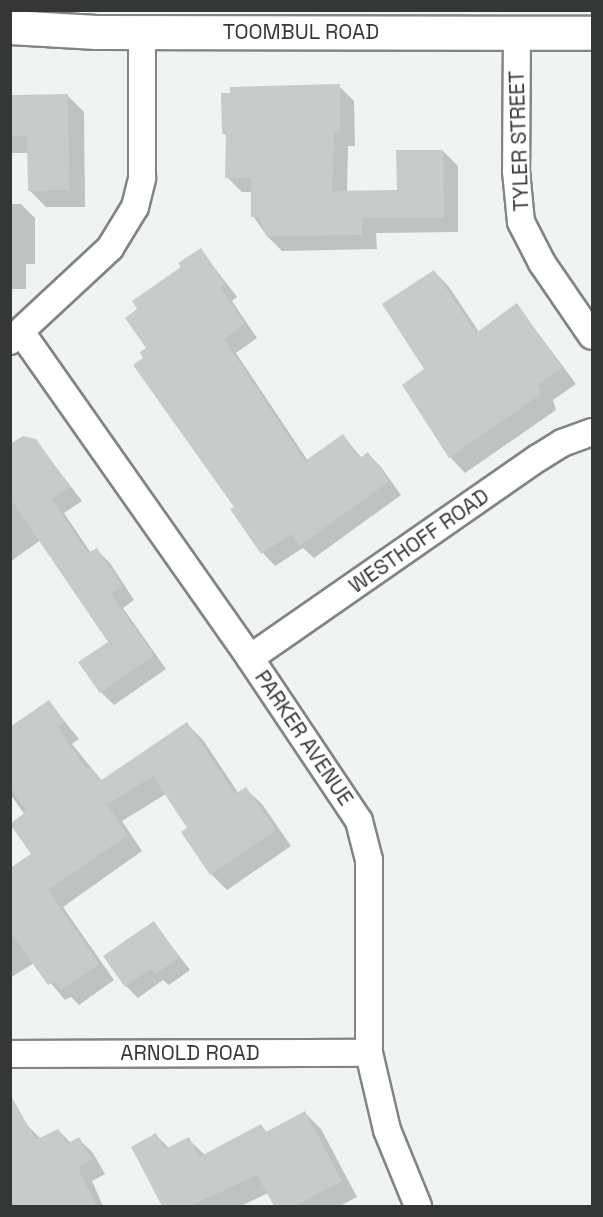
<!DOCTYPE html>
<style>
body{margin:0}
#map{position:relative;width:603px;height:1217px;overflow:hidden;background:#eff3f2;font-family:"Space Grotesk",sans-serif}
div>[style]{position:absolute}
[style*='--x']{left:calc(var(--x)*1px);top:calc(var(--y)*1px);width:calc(var(--w)*1px);rotate:calc(var(--a)*1deg)}
.shadow>*{inset:0;background:#0003}
.building>*{inset:0;background:#c7cbca}
.roads{filter:drop-shadow(2px 0 #828584) drop-shadow(-2px 0 #828584) drop-shadow(0 2px #828584) drop-shadow(0 -2px #828584)}
.street>*{height:26px;margin:-13px;padding:0 13px;transform-origin:13px;border-radius:13px;background:#fff}
.secondary>*{height:33px;margin:-16.5px;padding:0 16.5px;transform-origin:16.5px;border-radius:16.5px;background:#fff}
span{translate:-50% -50%;white-space:nowrap;text-align:center;line-height:1.15;-webkit-text-stroke:5px #fff;paint-order:stroke}
.street-label{font-size:21px;color:#353736}
.frame{position:absolute;inset:0;border:12px solid #353736;pointer-events:none}
</style>
<div id="map">
<div class="shadow">
<div style="clip-path:polygon(339px 86px,354px 101px,355px 146px,348px 146px,347px 192px,398px 191px,443px 151px,458px 166px,458px 232px,376px 233px,377px 249px,282px 251px,267px 236px,253px 216px,253px 192px,242px 192px,227px 177px,228px 137px,223px 133px)"></div>
<div style="clip-path:polygon(67px 95px,84px 112px,85px 207px,46px 207px,29px 190px,29px 153px,10px 153px,10px 96px)"></div>
<div style="clip-path:polygon(10px 204px,21px 204px,35px 218px,35px 264px,26px 264px,26px 289px,10px 289px)"></div>
<div style="clip-path:polygon(201px 250px,237px 297px,232px 301px,257px 338px,236px 353px,308px 461px,343px 436px,362px 458px,368px 454px,381px 467px,401px 495px,314px 558px,303px 548px,275px 566px,263px 553px,232px 509px,236px 507px,145px 358px,183px 268px)"></div>
<div style="clip-path:polygon(434px 271px,449px 287px,479px 332px,517px 305px,576px 384px,553px 400px,556px 410px,465px 473px,450px 457px,426px 370px)"></div>
<div style="clip-path:polygon(36px 441px,82px 501px,64px 513px,91px 553px,97px 550px,110px 563px,134px 600px,123px 608px,166px 669px,114px 705px,101px 692px,110px 642px,42px 539px,10px 562px,10px 446px)"></div>
<div style="clip-path:polygon(49px 702px,79px 739px,72px 744px,102px 781px,187px 724px,203px 740px,239px 794px,246px 789px,262px 804px,291px 846px,227px 890px,211px 874px,189px 828px,166px 794px,122px 821px,142px 851px,63px 907px,114px 980px,79px 1005px,71px 997px,65px 1000px,34px 963px,10px 978px,10px 870px,33px 854px,25px 815px,10px 794px,10px 728px)"></div>
<div style="clip-path:polygon(154px 923px,190px 970px,169px 985px,163px 980px,138px 998px,126px 986px)"></div>
<div style="clip-path:polygon(305px 1113px,321px 1129px,357px 1197px,340px 1206px,275px 1206px,268px 1193px,241px 1206px,164px 1206px,133px 1148px,156px 1135px,170px 1149px,188px 1139px,205px 1155px,261px 1126px,268px 1133px)"></div>
<div style="clip-path:polygon(26px 1124px,40px 1138px,58px 1130px,71px 1143px,79px 1139px,93px 1153px,105px 1174px,92px 1181px,103px 1206px,10px 1206px,10px 1133px)"></div>
</div>
<div class="building">
<div style="clip-path:polygon(340px 84px,340px 131px,334px 132px,332px 191px,397px 190px,396px 150px,443px 150px,444px 218px,362px 218px,362px 235px,266px 236px,259px 217px,251px 217px,251px 178px,225px 178px,226px 133px,222px 134px,221px 93px,230px 93px,230px 87px)"></div>
<div style="clip-path:polygon(68px 94px,69px 190px,28px 191px,27px 136px,10px 136px,10px 95px)"></div>
<div style="clip-path:polygon(201px 248px,225px 284px,220px 287px,245px 324px,224px 339px,305px 461px,343px 434px,360px 458px,368px 452px,389px 481px,300px 546px,291px 534px,261px 554px,230px 509px,234px 507px,133px 365px,143px 358px,140px 352px,146px 348px,125px 318px,137px 309px,132px 301px,181px 267px,178px 263px)"></div>
<div style="clip-path:polygon(434px 270px,476px 333px,517px 303px,562px 368px,538px 384px,541px 394px,449px 458px,402px 385px,424px 369px,382px 304px)"></div>
<div style="clip-path:polygon(23px 436px,36px 439px,70px 487px,52px 499px,88px 553px,97px 548px,122px 586px,111px 594px,154px 655px,100px 693px,78px 662px,108px 642px,10px 498px,10px 444px)"></div>
<div style="clip-path:polygon(49px 700px,65px 722px,58px 727px,87px 770px,90px 767px,100px 781px,187px 722px,235px 794px,246px 787px,276px 830px,210px 875px,181px 832px,187px 828px,153px 776px,107px 805px,128px 835px,48px 890px,99px 964px,62px 990px,56px 982px,48px 985px,10px 932px,10px 868px,31px 854px,10px 824px,27px 811px,10px 787px,10px 727px)"></div>
<div style="clip-path:polygon(154px 921px,179px 957px,156px 974px,150px 969px,125px 987px,103px 956px)"></div>
<div style="clip-path:polygon(10px 1094px,36px 1140px,58px 1129px,67px 1144px,79px 1137px,92px 1159px,79px 1166px,81px 1175px,97px 1206px,10px 1206px)"></div>
<div style="clip-path:polygon(305px 1111px,342px 1181px,294px 1206px,274px 1206px,257px 1175px,190px 1206px,162px 1206px,131px 1147px,156px 1133px,165px 1149px,189px 1137px,199px 1157px,261px 1124px,266px 1132px)"></div>
</div>
<div class="roads">
<div class="street">
<div style="--x:517;--y:34;--w:137;--a:90.4"></div>
<div style="--x:516;--y:171;--w:51;--a:84.4"></div>
<div style="--x:521;--y:222;--w:46;--a:62.9"></div>
<div style="--x:542;--y:263;--w:88;--a:55.6"></div>
<div style="--x:21;--y:332;--w:398;--a:54.9"></div>
<div style="--x:250;--y:658;--w:196;--a:56.2"></div>
<div style="--x:359;--y:821;--w:40;--a:75.6"></div>
<div style="--x:369;--y:860;--w:193;--a:90"></div>
<div style="--x:369;--y:1053;--w:79;--a:76.8"></div>
<div style="--x:387;--y:1130;--w:82;--a:67.8"></div>
<div style="--x:10;--y:341;--w:137;--a:-42.9"></div>
<div style="--x:110;--y:248;--w:48;--a:-58.6"></div>
<div style="--x:135;--y:207;--w:30;--a:-76"></div>
<div style="--x:142;--y:178;--w:147;--a:-90"></div>
<div style="--x:250;--y:658;--w:351;--a:-34.8"></div>
<div style="--x:538;--y:458;--w:28;--a:-32"></div>
<div style="--x:562;--y:443;--w:32;--a:-20"></div>
<div style="--x:10;--y:1054;--w:359;--a:-0.2"></div>
</div>
<div class="secondary">
<div style="--x:10;--y:27;--w:86;--a:3.3"></div>
<div style="--x:96;--y:32;--w:496;--a:0.1"></div>
</div>
</div>
<div class="street-label">
<span style="left:301px;top:32px">TOOMBUL ROAD</span>
<span style="left:519px;top:141px;rotate:-92deg">TYLER STREET</span>
<span style="left:419px;top:541px;rotate:-35deg">WESTHOFF ROAD</span>
<span style="left:304px;top:738px;rotate:56deg">PARKER AVENUE</span>
<span style="left:190px;top:1053px">ARNOLD ROAD</span>
</div>
<div class="frame"></div>
</div>
